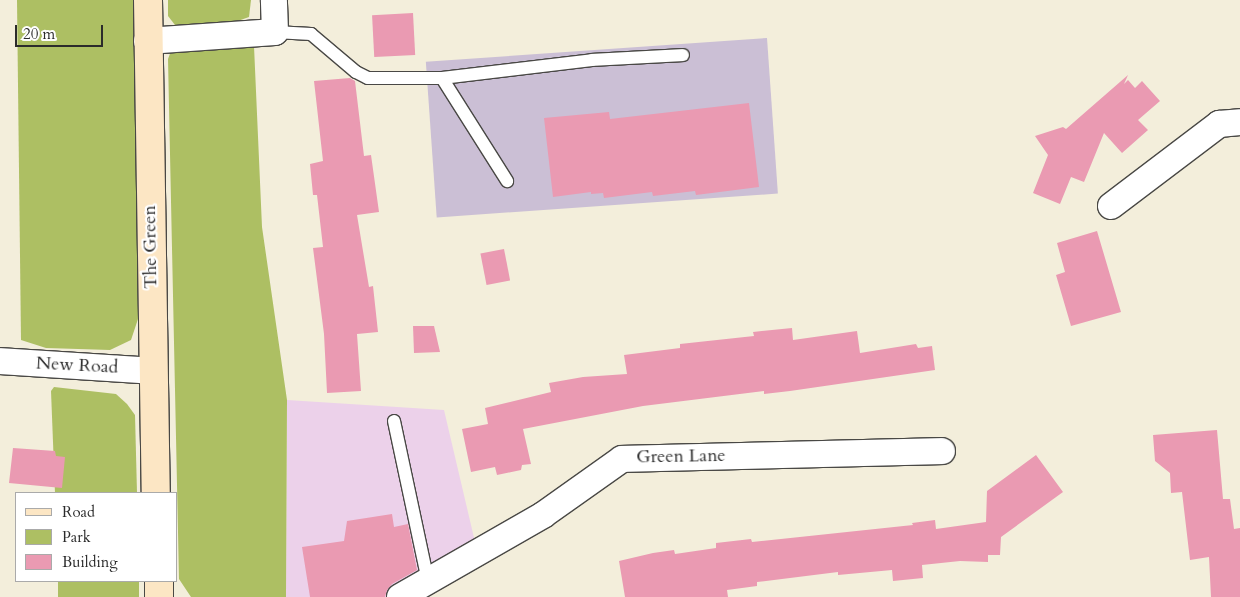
<!DOCTYPE html>
<style>
body{margin:0}
#map{position:relative;width:1240px;height:597px;overflow:hidden;background:#f3eedb;font-family:Cardo,serif}
div>[style]{position:absolute}
[style*='--x']{left:calc(var(--x)*1px);top:calc(var(--y)*1px);width:calc(var(--w)*1px);rotate:calc(var(--a)*1deg)}
.built>*{inset:0;background:#ecd1ea}
.industrial>*{inset:0;background:#cbbfd5;transform-origin:0 0}
.green>*{inset:0;background:#adbf63;transform-origin:0 0}
.building>*{inset:0;background:#ea9ab2;transform-origin:0 0}
.roads{filter:drop-shadow(1px 0 #494845) drop-shadow(-1px 0 #494845) drop-shadow(0 1px #494845) drop-shadow(0 -1px #494845)}
.lane>*{height:12px;margin:-6px;padding:0 6px;transform-origin:6px;border-radius:6px;background:#fff}
.street>*{height:26px;margin:-13px;padding:0 13px;transform-origin:13px;border-radius:13px;background:#fff}
.secondary>*{height:28px;margin:-14px;padding:0 14px;transform-origin:14px;border-radius:14px;background:#fce6c4}
span{translate:-50% -50%;white-space:nowrap;text-align:center;line-height:1.15;-webkit-text-stroke:4.5px #fff;paint-order:stroke}
.street-label{font-size:18px;color:#2b2b2b}
.legend{position:absolute;left:15px;top:492px;width:162px;height:90px;box-sizing:border-box;background:#fff;border:1px solid #aaa;margin:0;padding:6px 9px;list-style:none;font-size:15px;color:#2b2b2b}
.legend li{display:flex;align-items:center;gap:10px;height:25px}
.legend b{width:25px;border:1px solid #aaa}
.scale{position:absolute;left:15px;top:25px;width:88px;height:22px;box-sizing:border-box;border:2px solid #2b2b2b;border-top:0;padding-left:6px;font-size:15px;line-height:18px;white-space:nowrap;color:#2b2b2b;-webkit-text-stroke:4px #fff;paint-order:stroke}
</style>
<div id="map">
<div class="built">
<div style="clip-path:polygon(287px 400px,444px 410px,475px 542px,398px 597px,286px 597px)"></div>
</div>
<div class="industrial">
<div style="left:767px;top:38px;width:156px;height:342px;rotate:86deg"></div>
</div>
<div class="green">
<div style="clip-path:polygon(17px 0,134px 0,140px 313px,131px 340px,110px 350px,46px 348px,21px 340px)"></div>
<div style="clip-path:polygon(168px 0,251px 0,249px 17px,235px 22px,187px 27px,175px 25px,168px 16px)"></div>
<div style="clip-path:polygon(254px 46px,262px 227px,287px 400px,286px 597px,191px 597px,179px 579px,168px 59px,171px 51px)"></div>
<div style="clip-path:polygon(54px 387px,116px 394px,127px 404px,135px 415px,137px 493px,55px 493px,51px 391px)"></div>
<div style="left:58px;top:581px;width:81px;height:16px"></div>
</div>
<div class="building">
<div style="left:413px;top:13px;width:42px;height:41px;rotate:87deg"></div>
<div style="clip-path:polygon(1128px 75px,1124px 84px,1128px 80px,1135px 88px,1142px 81px,1160px 101px,1138px 120px,1148px 130px,1122px 153px,1104px 133px,1084px 182px,1071px 177px,1060px 204px,1033px 193px,1048px 155px,1035px 136px,1063px 127px,1066px 129px)"></div>
<div style="clip-path:polygon(350px 78px,355px 81px,364px 156px,371px 155px,379px 212px,357px 215px,369px 287px,373px 286px,378px 332px,357px 334px,361px 391px,327px 393px,324px 334px,313px 248px,323px 247px,317px 195px,313px 195px,310px 164px,323px 161px,314px 81px)"></div>
<div style="clip-path:polygon(749px 103px,759px 187px,696px 195px,695px 191px,653px 196px,652px 192px,604px 198px,603px 193px,591px 194px,591px 192px,553px 197px,544px 118px,609px 112px,610px 119px)"></div>
<div style="clip-path:polygon(1097px 231px,1121px 312px,1071px 326px,1056px 275px,1065px 272px,1057px 243px)"></div>
<div style="left:504px;top:249px;width:32px;height:24px;rotate:79deg"></div>
<div style="clip-path:polygon(413px 326px,434px 326px,440px 352px,414px 353px)"></div>
<div style="clip-path:polygon(792px 328px,793px 340px,857px 331px,860px 353px,916px 344px,918px 348px,932px 346px,935px 370px,790px 391px,764px 394px,764px 391px,643px 406px,523px 429px,531px 464px,522px 465px,521px 470px,497px 475px,495px 467px,471px 472px,462px 429px,488px 424px,485px 408px,551px 392px,549px 383px,583px 377px,627px 374px,624px 355px,680px 348px,680px 344px,754px 336px,753px 332px)"></div>
<div style="clip-path:polygon(1217px 430px,1223px 499px,1230px 499px,1234px 529px,1240px 528px,1240px 597px,1211px 597px,1209px 557px,1190px 560px,1182px 492px,1171px 493px,1170px 473px,1155px 461px,1153px 435px)"></div>
<div style="clip-path:polygon(13px 448px,55px 451px,56px 456px,65px 457px,62px 488px,9px 483px)"></div>
<div style="clip-path:polygon(1036px 455px,1063px 492px,1001px 537px,1000px 555px,988px 555px,988px 562px,960px 561px,922px 565px,923px 578px,893px 581px,892px 570px,838px 575px,838px 572px,757px 582px,757px 586px,727px 590px,728px 597px,625px 597px,619px 561px,653px 553px,674px 550px,675px 554px,716px 548px,716px 543px,751px 539px,752px 542px,913px 525px,912px 523px,935px 520px,936px 529px,986px 522px,987px 491px)"></div>
<div style="clip-path:polygon(392px 514px,394px 527px,408px 524px,417px 570px,392px 584px,387px 590px,385px 597px,310px 597px,302px 547px,344px 541px,347px 521px)"></div>
</div>
<div class="roads">
<div class="lane">
<div style="--x:275;--y:32;--w:36;--a:3"></div>
<div style="--x:311;--y:34;--w:59;--a:40.2"></div>
<div style="--x:356;--y:72;--w:13;--a:27"></div>
<div style="--x:368;--y:78;--w:74;--a:0"></div>
<div style="--x:442;--y:78;--w:122;--a:57.7"></div>
<div style="--x:442;--y:78;--w:151;--a:-6.8"></div>
<div style="--x:592;--y:60;--w:91;--a:-3.1"></div>
<div style="--x:394;--y:421;--w:164;--a:78"></div>
</div>
<div class="street">
<div style="--x:147;--y:41;--w:128;--a:-4"></div>
<div style="--x:275;--y:32;--w:32;--a:-92"></div>
<div style="--x:1111;--y:206;--w:136;--a:-37.2"></div>
<div style="--x:1219;--y:124;--w:21;--a:-5"></div>
<div style="--x:0;--y:361;--w:154;--a:3.7"></div>
<div style="--x:400;--y:597;--w:165;--a:-29.8"></div>
<div style="--x:543;--y:515;--w:97;--a:-35.3"></div>
<div style="--x:622;--y:459;--w:320;--a:-1.4"></div>
</div>
<div class="secondary">
<div style="--x:148;--y:0;--w:493;--a:89.1"></div>
<div style="--x:159;--y:581;--w:16;--a:90"></div>
</div>
</div>
<div class="street-label">
<span style="left:151px;top:247px;rotate:-91deg">The Green</span>
<span style="left:77px;top:366px;rotate:3deg">New Road</span>
<span style="left:681px;top:457px;rotate:-1deg">Green Lane</span>
</div>
<ul class="legend">
<li><b style="height:6px;background:#fce6c4"></b>Road</li>
<li><b style="height:14px;background:#adbf63"></b>Park</li>
<li><b style="height:14px;background:#ea9ab2"></b>Building</li>
</ul>
<div class="scale">20 m</div>
</div>
